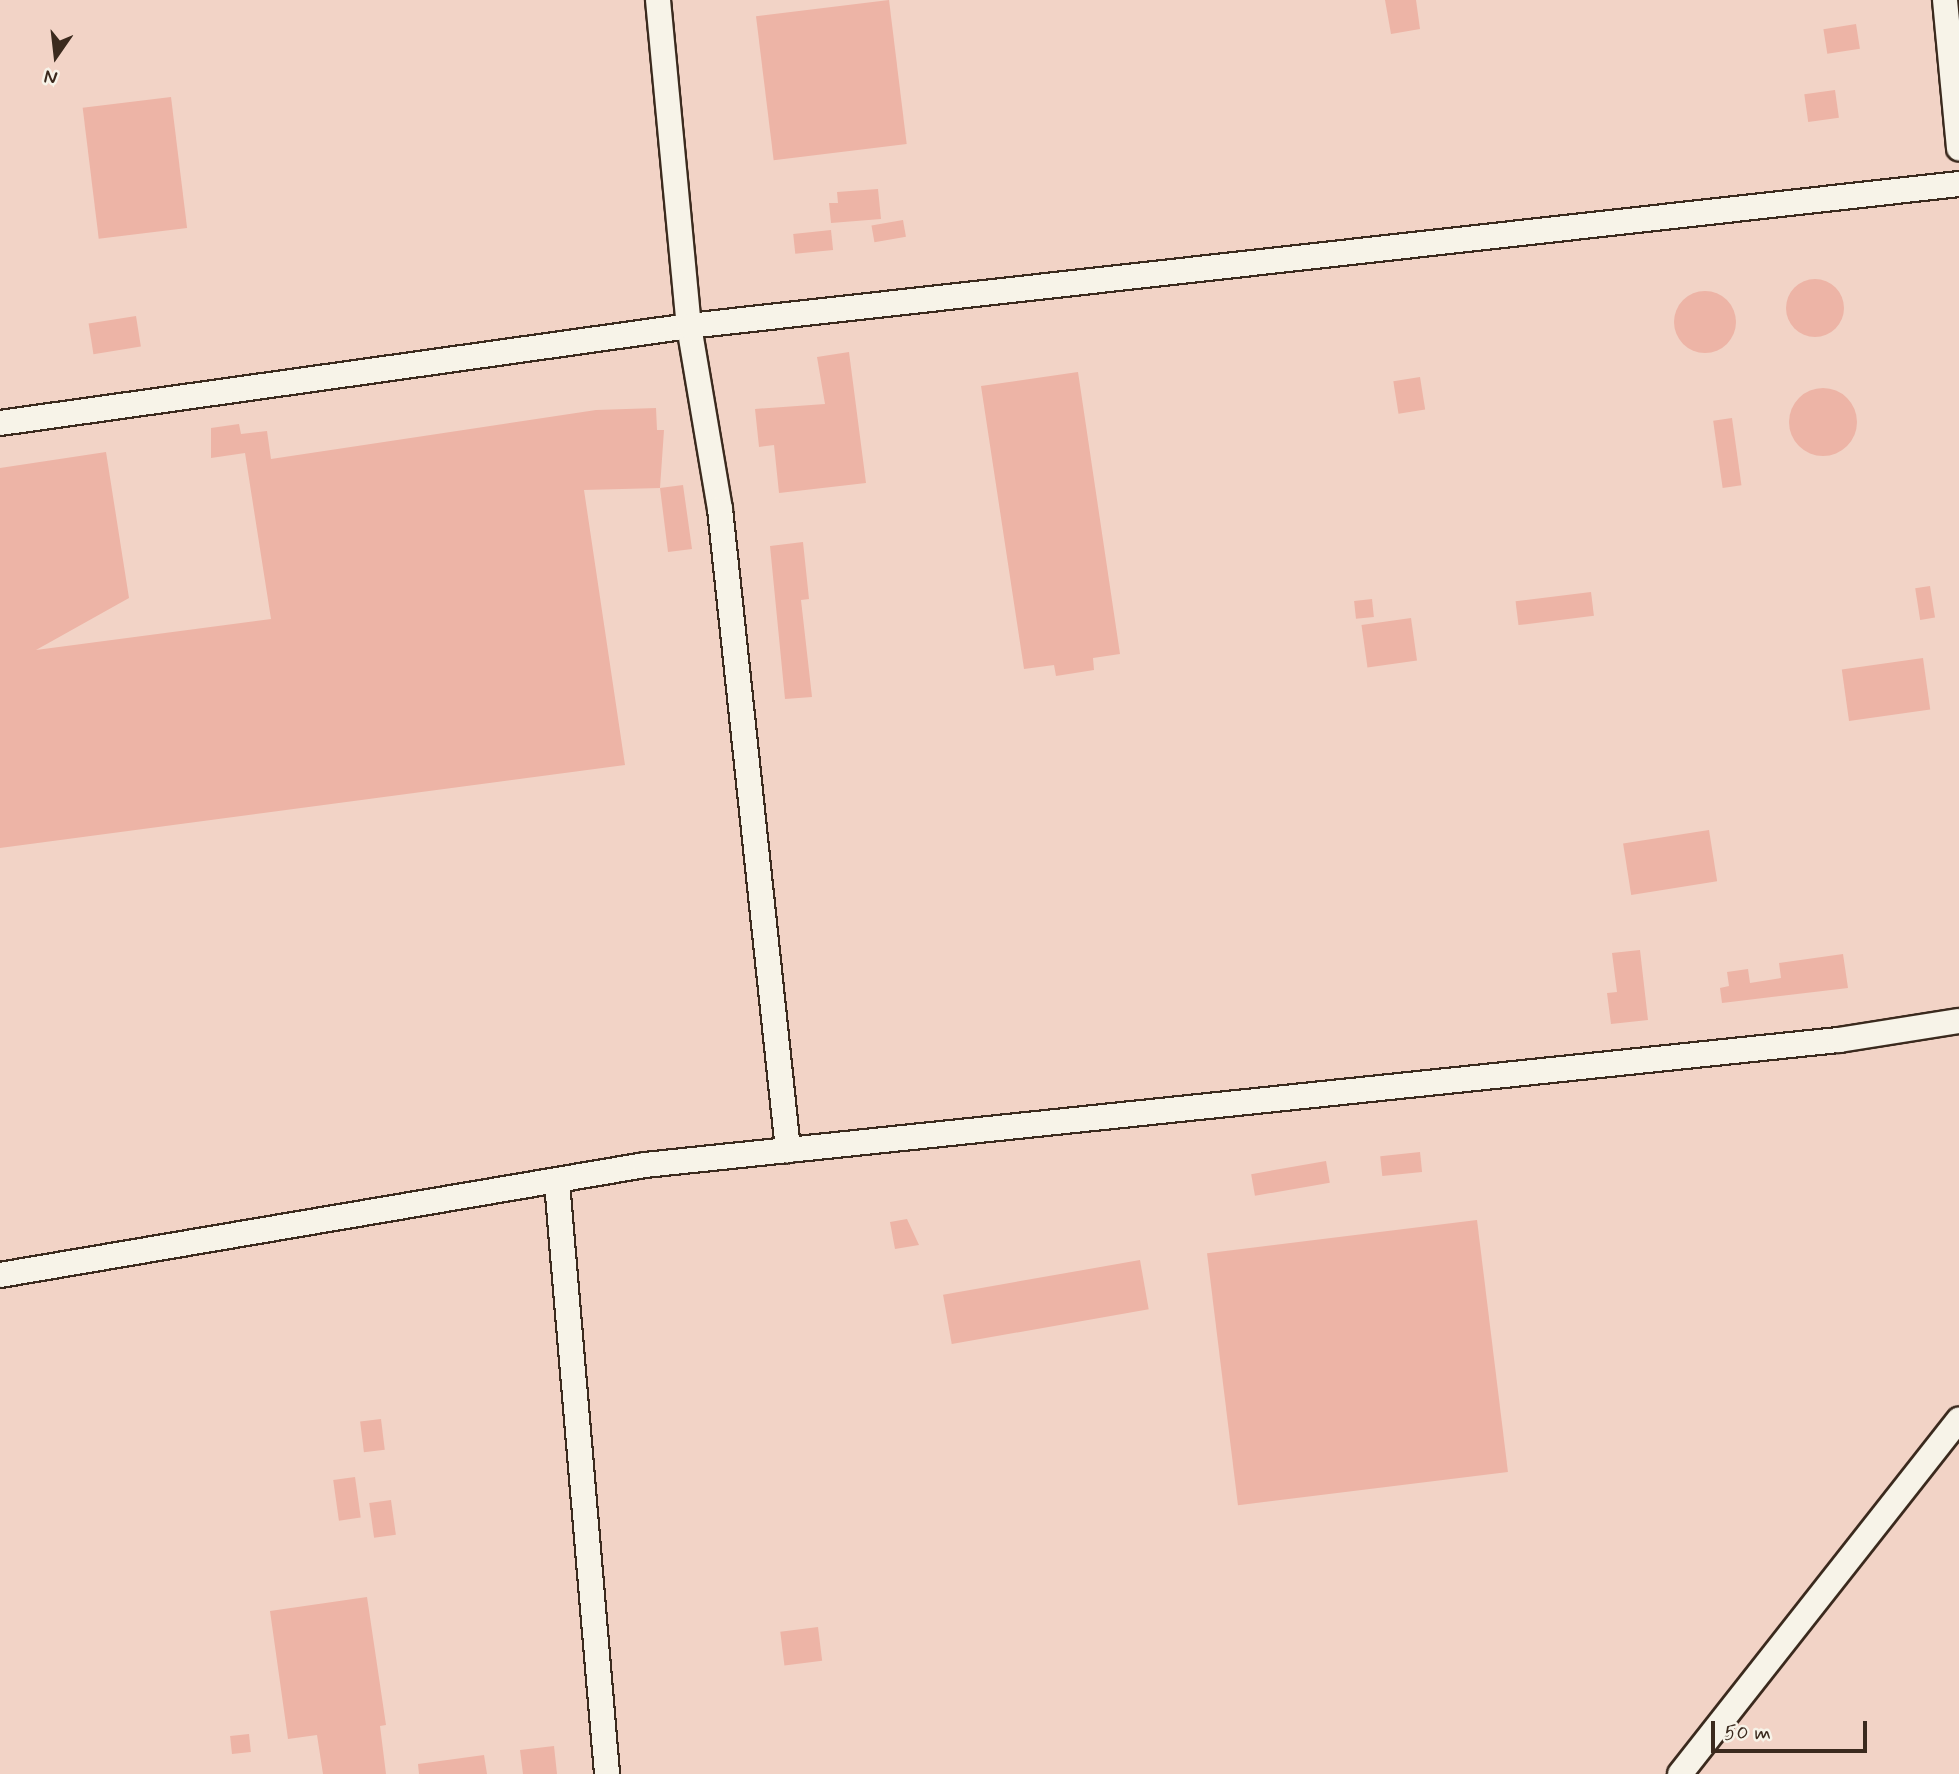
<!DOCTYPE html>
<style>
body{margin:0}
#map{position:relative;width:1959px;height:1774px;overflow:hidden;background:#f4e0d4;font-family:Mynerve,sans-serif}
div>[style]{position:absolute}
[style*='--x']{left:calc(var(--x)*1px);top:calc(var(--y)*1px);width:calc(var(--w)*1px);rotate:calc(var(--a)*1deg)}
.built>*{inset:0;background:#f2d3c6;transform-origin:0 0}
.building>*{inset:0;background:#edb4a6;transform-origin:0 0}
.round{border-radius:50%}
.roads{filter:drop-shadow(2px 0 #3b2a1e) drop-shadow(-2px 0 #3b2a1e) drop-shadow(0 2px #3b2a1e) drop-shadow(0 -2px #3b2a1e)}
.minor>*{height:24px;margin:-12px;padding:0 12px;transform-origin:12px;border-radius:12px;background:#f7f3e8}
span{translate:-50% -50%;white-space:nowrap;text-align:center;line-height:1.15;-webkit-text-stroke:5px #f7f3e8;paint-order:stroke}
.north{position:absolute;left:21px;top:21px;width:70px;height:70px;-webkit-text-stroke:5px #f7f3e8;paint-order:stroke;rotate:194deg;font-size:19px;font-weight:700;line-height:28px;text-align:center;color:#3b2a1e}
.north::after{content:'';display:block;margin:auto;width:24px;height:32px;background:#3b2a1e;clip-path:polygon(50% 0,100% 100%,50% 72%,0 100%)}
.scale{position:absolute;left:1711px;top:1721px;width:156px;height:32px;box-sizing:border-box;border:4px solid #3b2a1e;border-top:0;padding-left:9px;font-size:21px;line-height:24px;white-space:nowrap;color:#3b2a1e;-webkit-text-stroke:5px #f7f3e8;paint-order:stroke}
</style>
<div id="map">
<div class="built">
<div style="left:0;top:0;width:1959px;height:1774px"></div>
</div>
<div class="building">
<div style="left:889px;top:0;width:145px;height:134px;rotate:83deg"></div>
<div style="clip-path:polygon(1385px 0,1416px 0,1420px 29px,1391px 34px)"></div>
<div style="left:1856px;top:24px;width:25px;height:33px;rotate:81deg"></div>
<div style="left:1835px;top:90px;width:28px;height:31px;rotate:82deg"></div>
<div style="left:171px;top:97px;width:132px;height:89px;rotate:83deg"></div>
<div style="clip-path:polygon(878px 189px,881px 219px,831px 223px,829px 203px,838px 203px,837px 192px)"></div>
<div style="left:903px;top:220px;width:17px;height:32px;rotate:80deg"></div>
<div style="left:831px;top:230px;width:20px;height:38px;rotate:84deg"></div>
<div class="round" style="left:1786px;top:279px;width:58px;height:58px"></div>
<div class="round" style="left:1674px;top:291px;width:62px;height:62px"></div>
<div style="left:136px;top:316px;width:31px;height:48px;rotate:81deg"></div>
<div style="clip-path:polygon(849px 352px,866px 483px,779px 493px,774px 445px,759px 447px,755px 409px,825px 404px,817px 357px)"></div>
<div style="clip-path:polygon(1078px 372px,1120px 654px,1093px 658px,1094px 670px,1056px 676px,1054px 665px,1024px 669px,981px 386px)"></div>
<div style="left:1420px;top:377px;width:33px;height:27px;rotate:81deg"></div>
<div class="round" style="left:1789px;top:388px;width:68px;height:68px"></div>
<div style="clip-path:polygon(656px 408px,657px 430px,664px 430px,660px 488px,683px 485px,692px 549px,668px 552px,660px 488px,584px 490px,625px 765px,0 848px,0 468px,106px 452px,129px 598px,36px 650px,271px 619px,245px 453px,211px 458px,211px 428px,239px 424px,241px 434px,267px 431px,271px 459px,596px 410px)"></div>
<div style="left:1732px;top:418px;width:68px;height:19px;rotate:82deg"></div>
<div style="clip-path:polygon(803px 542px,809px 599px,801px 600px,812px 697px,785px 699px,770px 546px)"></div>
<div style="left:1930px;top:586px;width:32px;height:15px;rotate:81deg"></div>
<div style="left:1591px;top:592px;width:24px;height:76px;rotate:83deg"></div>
<div style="left:1372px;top:599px;width:18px;height:18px;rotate:84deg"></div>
<div style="left:1411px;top:618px;width:43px;height:50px;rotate:82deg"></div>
<div style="left:1923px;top:658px;width:52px;height:82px;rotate:82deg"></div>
<div style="left:1709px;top:830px;width:52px;height:87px;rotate:81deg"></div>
<div style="clip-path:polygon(1640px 950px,1648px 1020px,1611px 1024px,1607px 993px,1617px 992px,1612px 953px)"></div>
<div style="clip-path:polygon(1843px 954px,1848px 988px,1722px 1003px,1720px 988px,1729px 986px,1727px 972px,1748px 969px,1750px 983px,1781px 978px,1779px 963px)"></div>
<div style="left:1420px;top:1152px;width:20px;height:40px;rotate:84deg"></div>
<div style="left:1326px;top:1161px;width:22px;height:76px;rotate:80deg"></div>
<div style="clip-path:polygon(907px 1219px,919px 1245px,895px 1249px,890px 1222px)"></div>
<div style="left:1477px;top:1220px;width:254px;height:272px;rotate:83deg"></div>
<div style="left:1140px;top:1260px;width:50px;height:200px;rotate:80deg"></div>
<div style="left:381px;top:1419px;width:31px;height:21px;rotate:83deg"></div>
<div style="left:355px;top:1477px;width:41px;height:22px;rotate:82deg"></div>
<div style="left:391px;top:1500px;width:35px;height:22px;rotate:82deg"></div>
<div style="clip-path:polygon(367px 1597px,386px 1725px,380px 1726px,386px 1774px,323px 1774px,317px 1735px,288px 1739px,270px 1611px)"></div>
<div style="left:818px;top:1627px;width:34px;height:38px;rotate:83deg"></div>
<div style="left:249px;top:1734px;width:18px;height:19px;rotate:84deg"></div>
<div style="clip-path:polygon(554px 1746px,557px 1774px,523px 1774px,520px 1750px)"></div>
<div style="clip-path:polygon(484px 1755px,487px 1774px,419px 1774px,418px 1764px)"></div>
</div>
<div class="roads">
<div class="minor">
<div style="--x:658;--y:0;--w:327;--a:84.6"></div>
<div style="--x:689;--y:326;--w:186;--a:80.4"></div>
<div style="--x:720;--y:509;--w:645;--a:83.94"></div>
<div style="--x:1945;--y:0;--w:149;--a:84.6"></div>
<div style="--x:0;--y:423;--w:696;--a:-8.01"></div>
<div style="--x:689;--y:326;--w:1278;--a:-6.38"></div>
<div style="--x:557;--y:1183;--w:593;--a:85.16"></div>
<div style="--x:0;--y:1275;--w:654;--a:-9.68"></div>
<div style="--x:645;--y:1165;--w:1201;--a:-5.98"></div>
<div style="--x:1839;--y:1040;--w:121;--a:-9"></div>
<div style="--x:1680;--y:1774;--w:451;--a:-51.8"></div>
</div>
</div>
<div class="north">N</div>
<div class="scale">50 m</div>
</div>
